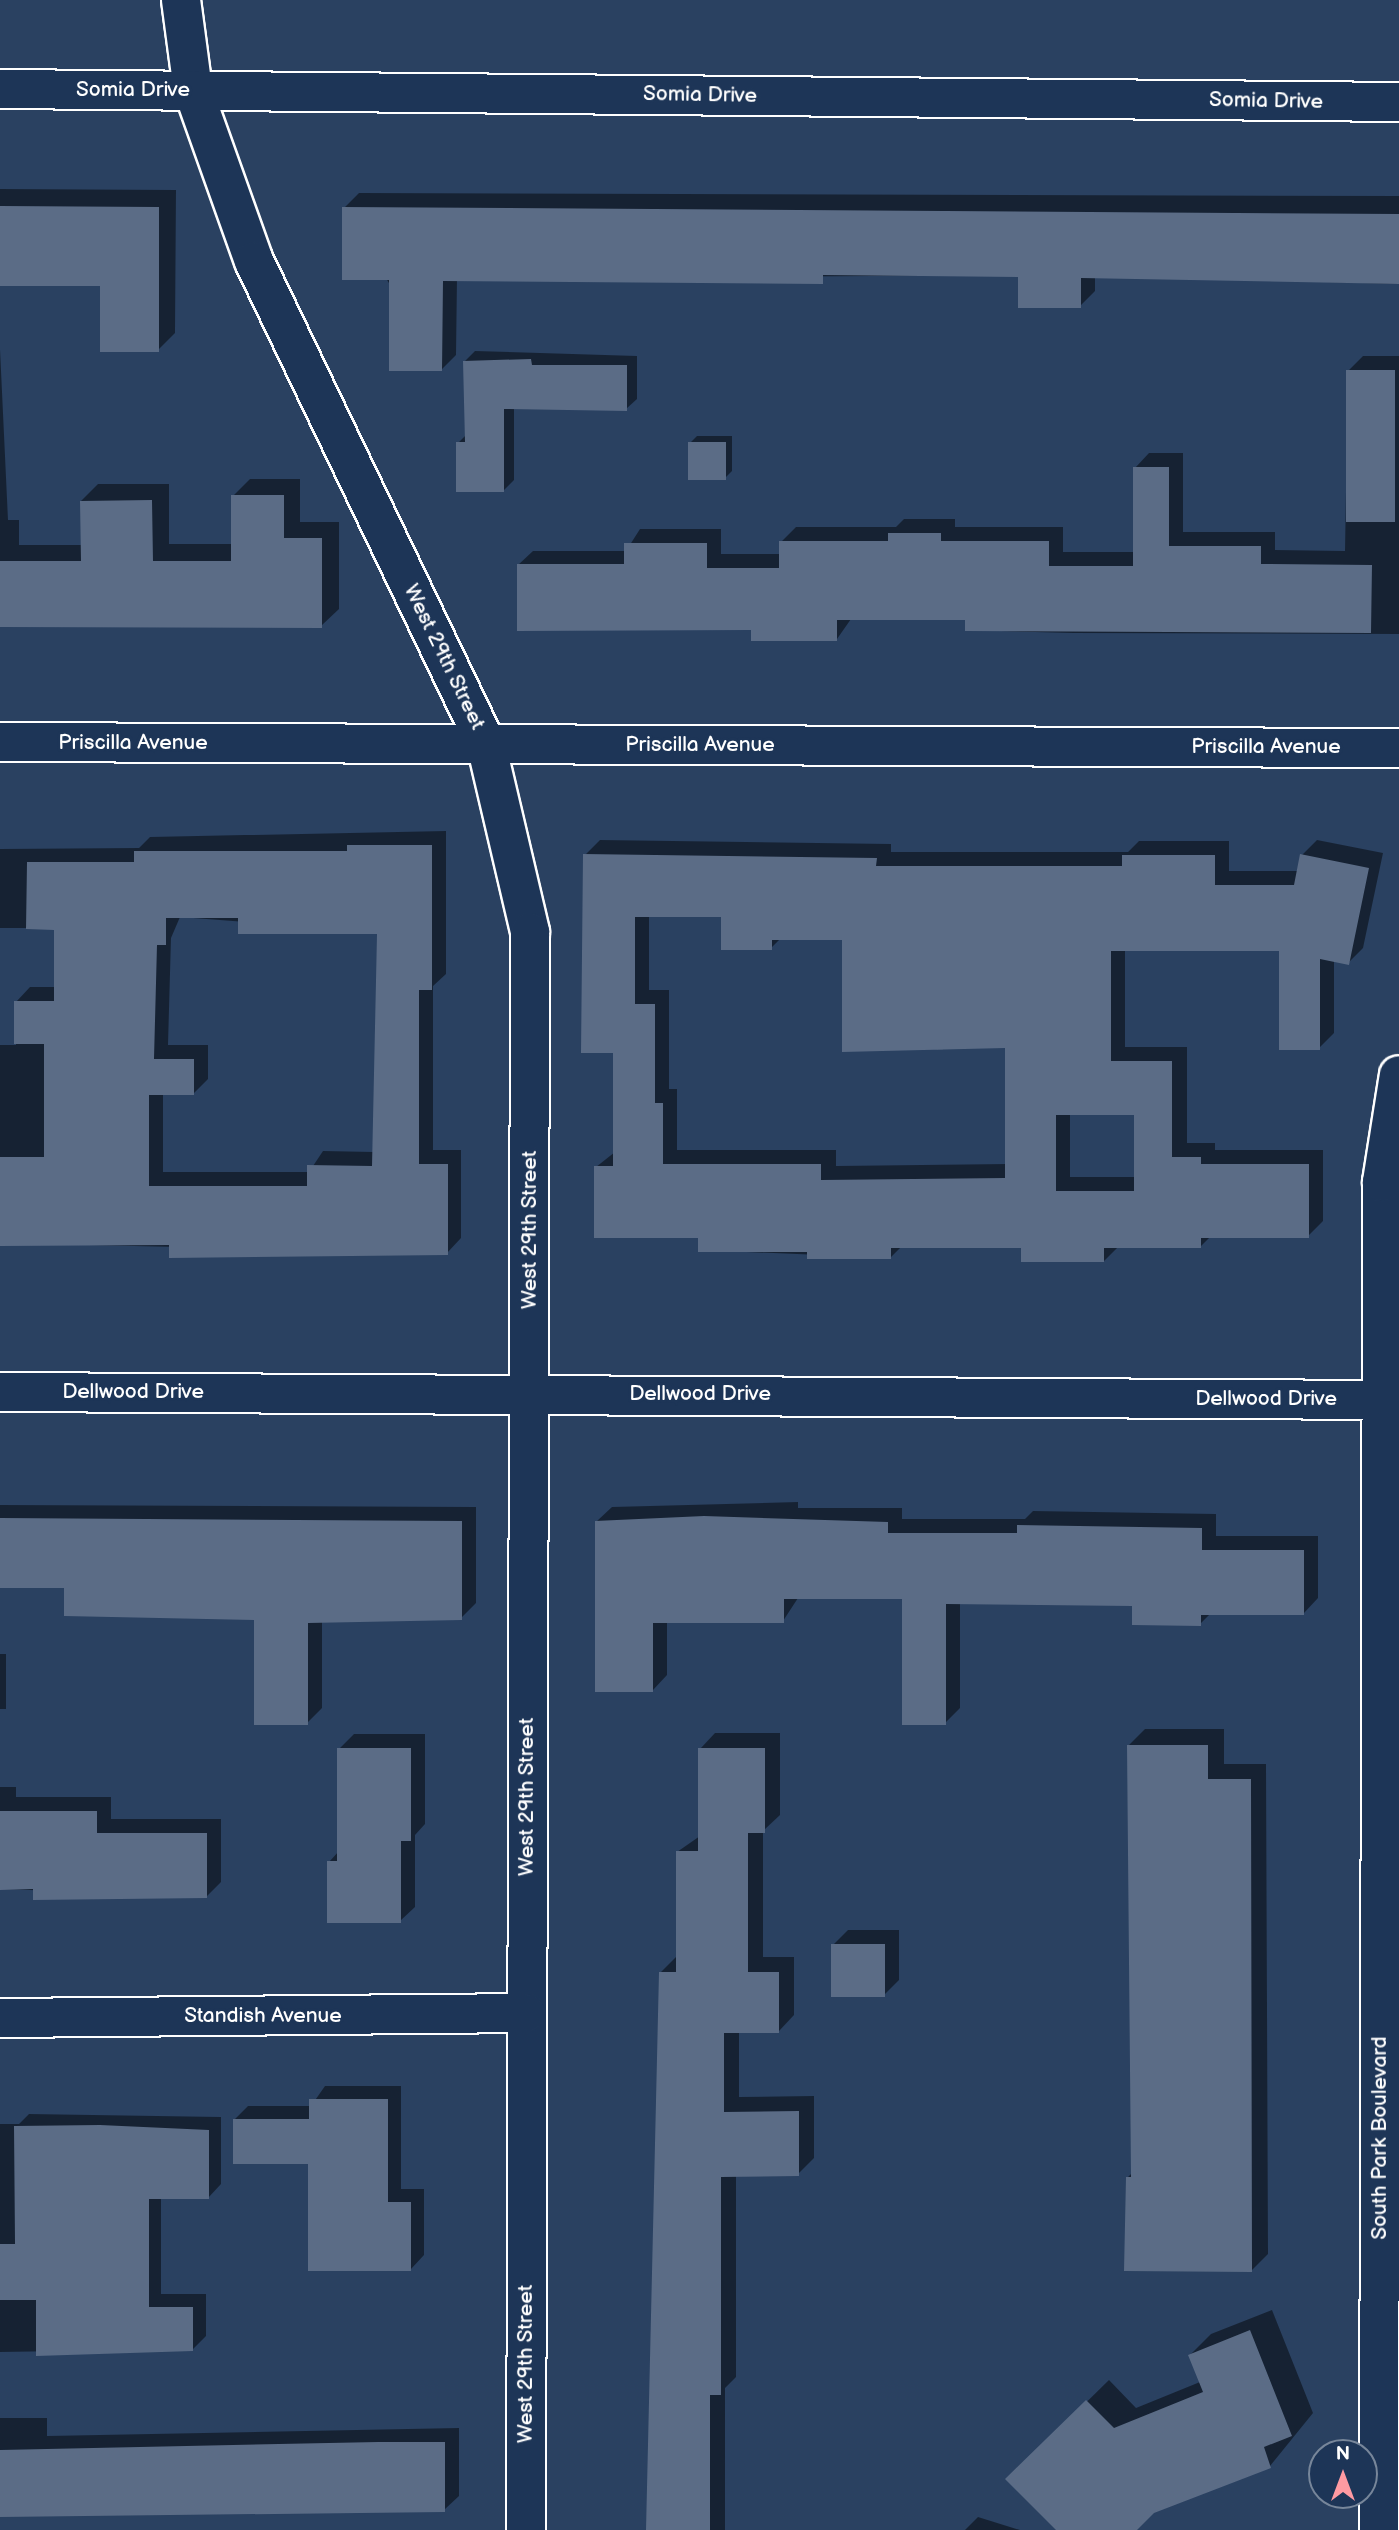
<!DOCTYPE html>
<style>
body{margin:0}
#map{position:relative;width:1399px;height:2530px;overflow:hidden;background:#2a4161;font-family:"Balsamiq Sans",sans-serif}
div>[style]{position:absolute}
[style*='--x']{left:calc(var(--x)*1px);top:calc(var(--y)*1px);width:calc(var(--w)*1px);rotate:calc(var(--a)*1deg)}
.shadow>*{inset:0;background:#0007;transform-origin:0 0}
.building>*{inset:0;background:#5b6c86;transform-origin:0 0}
.roads{filter:drop-shadow(2px 0 #fff) drop-shadow(-2px 0 #fff) drop-shadow(0 2px #fff) drop-shadow(0 -2px #fff)}
.minor>*{height:38px;margin:-19px;padding:0 19px;transform-origin:19px;border-radius:19px;background:#1d3557}
span{translate:-50% -50%;white-space:nowrap;text-align:center;line-height:1.15;-webkit-text-stroke:6px #1d3557;paint-order:stroke}
.street-label{font-size:21px;color:#fff}
.north{position:absolute;left:1308px;top:2439px;width:70px;height:70px;box-sizing:border-box;background:#1d3557;border:2px solid #77869a;border-radius:50%;rotate:0deg;font-size:19px;font-weight:700;line-height:28px;text-align:center;color:#fff}
.north::after{content:'';display:block;margin:auto;width:24px;height:32px;background:#ff9aa2;clip-path:polygon(50% 0,100% 100%,50% 72%,0 100%)}
</style>
<div id="map">
<div class="shadow">
<div style="clip-path:polygon(0 189px,176px 190px,175px 333px,158px 350px,102px 284px,0 284px)"></div>
<div style="clip-path:polygon(359px 193px,1399px 196px,1399px 284px,1095px 276px,1095px 291px,1080px 306px,1020px 275px,457px 279px,456px 355px,441px 370px,344px 208px)"></div>
<div style="clip-path:polygon(0 349px,8px 520px,19px 520px,19px 545px,82px 545px,81px 501px,98px 484px,169px 484px,169px 544px,233px 544px,233px 496px,250px 479px,300px 479px,300px 522px,339px 522px,339px 609px,321px 626px,0 625px)"></div>
<div style="clip-path:polygon(475px 351px,637px 356px,637px 399px,626px 409px,514px 408px,514px 480px,504px 490px,458px 443px,467px 434px,465px 361px)"></div>
<div style="clip-path:polygon(1363px 356px,1399px 356px,1399px 634px,1073px 633px,967px 630px,967px 619px,851px 619px,837px 639px,753px 628px,518px 565px,533px 551px,626px 551px,640px 529px,721px 529px,721px 554px,781px 554px,781px 542px,796px 527px,896px 527px,904px 519px,955px 519px,955px 527px,1063px 527px,1063px 552px,1135px 552px,1135px 468px,1149px 453px,1183px 453px,1183px 532px,1275px 532px,1275px 550px,1345px 551px,1348px 371px)"></div>
<div style="clip-path:polygon(697px 436px,732px 436px,732px 471px,725px 478px,690px 443px)"></div>
<div style="clip-path:polygon(evenodd,446px 831px,446px 974px,433px 986px,433px 1150px,461px 1150px,461px 1238px,447px 1253px,0 1243px,0 1045px,16px 1045px,16px 1002px,30px 987px,56px 987px,56px 928px,0 928px,0 849px,139px 848px,150px 837px,446px 831px,180px 917px,378px 932px,374px 1152px,323px 1151px,309px 1172px,163px 1172px,163px 1093px,194px 1093px,208px 1079px,208px 1045px,168px 1045px,171px 938px,180px 917px)"></div>
<div style="clip-path:polygon(evenodd,600px 840px,891px 844px,891px 852px,1128px 852px,1139px 841px,1229px 841px,1229px 871px,1298px 871px,1302px 855px,1317px 840px,1383px 853px,1363px 948px,1348px 963px,1334px 960px,1334px 1033px,1319px 1048px,1281px 949px,1125px 949px,1125px 1047px,1187px 1047px,1187px 1143px,1215px 1143px,1215px 1150px,1323px 1150px,1323px 1221px,1308px 1236px,1211px 1236px,1200px 1247px,1118px 1247px,1104px 1261px,1023px 1247px,901px 1247px,890px 1258px,700px 1250px,700px 1236px,596px 1167px,615px 1152px,615px 1051px,585px 855px,600px 840px,649px 915px,723px 915px,771px 948px,780px 939px,844px 939px,1007px 1047px,1007px 1164px,836px 1166px,836px 1150px,677px 1150px,677px 1089px,669px 1089px,669px 990px,649px 990px,649px 915px,600px 840px,1070px 1114px,1136px 1114px,1136px 1177px,1070px 1177px,1070px 1114px)"></div>
<div style="clip-path:polygon(798px 1502px,798px 1508px,902px 1508px,902px 1519px,1025px 1519px,1033px 1511px,1216px 1514px,1216px 1536px,1318px 1536px,1318px 1598px,1304px 1613px,1211px 1613px,1200px 1624px,1134px 1605px,960px 1602px,960px 1708px,945px 1723px,903px 1598px,798px 1598px,783px 1621px,667px 1621px,667px 1675px,653px 1690px,597px 1521px,612px 1507px)"></div>
<div style="clip-path:polygon(0 1505px,476px 1507px,476px 1603px,461px 1618px,322px 1621px,322px 1708px,307px 1723px,256px 1618px,66px 1587px,0 1587px)"></div>
<div style="left:0;top:1654px;width:6px;height:55px"></div>
<div style="clip-path:polygon(1145px 1729px,1224px 1729px,1224px 1764px,1266px 1764px,1268px 2254px,1251px 2271px,1127px 2178px,1132px 2173px,1128px 1746px)"></div>
<div style="clip-path:polygon(715px 1733px,780px 1733px,780px 1815px,763px 1831px,763px 1957px,794px 1957px,794px 2015px,779px 2031px,739px 2031px,739px 2097px,814px 2096px,814px 2158px,798px 2174px,736px 2175px,736px 2377px,725px 2388px,725px 2530px,648px 2530px,660px 1973px,676px 1957px,677px 1852px,700px 1836px,700px 1749px)"></div>
<div style="clip-path:polygon(354px 1734px,425px 1734px,425px 1824px,415px 1835px,415px 1907px,400px 1921px,329px 1862px,339px 1851px,339px 1749px)"></div>
<div style="clip-path:polygon(0 1787px,16px 1787px,16px 1797px,111px 1797px,111px 1819px,221px 1819px,221px 1882px,207px 1896px,0 1889px)"></div>
<div style="clip-path:polygon(848px 1930px,899px 1930px,899px 1980px,884px 1995px,833px 1945px)"></div>
<div style="clip-path:polygon(325px 2086px,401px 2086px,401px 2189px,424px 2189px,424px 2255px,411px 2269px,309px 2163px,234px 2120px,248px 2106px,311px 2106px)"></div>
<div style="clip-path:polygon(29px 2114px,221px 2117px,221px 2184px,208px 2198px,161px 2198px,161px 2294px,206px 2294px,206px 2336px,193px 2349px,0 2352px,0 2124px,19px 2124px)"></div>
<div style="clip-path:polygon(1272px 2310px,1313px 2413px,1270px 2466px,1153px 2512px,1134px 2530px,1058px 2530px,1008px 2479px,1109px 2380px,1136px 2408px,1200px 2382px,1190px 2355px,1211px 2334px)"></div>
<div style="clip-path:polygon(0 2418px,47px 2418px,47px 2436px,459px 2428px,459px 2496px,444px 2510px,0 2516px)"></div>
<div style="clip-path:polygon(978px 2517px,1020px 2530px,965px 2530px)"></div>
</div>
<div class="building">
<div style="clip-path:polygon(0 206px,159px 207px,159px 352px,100px 352px,100px 286px,0 286px)"></div>
<div style="clip-path:polygon(342px 207px,1399px 214px,1399px 284px,1081px 278px,1081px 308px,1018px 308px,1018px 277px,823px 275px,823px 284px,443px 281px,442px 371px,389px 371px,389px 280px,342px 280px)"></div>
<div style="clip-path:polygon(531px 359px,532px 365px,627px 365px,627px 411px,504px 409px,504px 492px,456px 492px,456px 442px,465px 442px,463px 361px)"></div>
<div style="left:1346px;top:370px;width:49px;height:152px"></div>
<div style="left:688px;top:442px;width:38px;height:38px"></div>
<div style="clip-path:polygon(1133px 467px,1169px 467px,1169px 546px,1261px 546px,1261px 564px,1372px 565px,1371px 633px,965px 631px,965px 620px,837px 620px,837px 641px,751px 641px,751px 630px,517px 631px,517px 564px,624px 564px,624px 543px,707px 543px,707px 568px,779px 568px,779px 541px,888px 541px,888px 533px,941px 533px,941px 541px,1049px 541px,1049px 566px,1133px 566px)"></div>
<div style="clip-path:polygon(231px 495px,284px 495px,284px 538px,322px 538px,322px 628px,0 627px,0 561px,81px 561px,80px 501px,152px 500px,153px 561px,231px 561px)"></div>
<div style="clip-path:polygon(evenodd,347px 845px,432px 845px,432px 990px,419px 990px,419px 1164px,448px 1164px,448px 1255px,169px 1258px,169px 1245px,0 1246px,0 1157px,44px 1157px,44px 1044px,14px 1044px,14px 1001px,54px 1001px,54px 930px,26px 929px,27px 862px,134px 862px,134px 851px,347px 851px,347px 845px,166px 918px,238px 918px,238px 934px,377px 934px,372px 1166px,307px 1165px,307px 1186px,149px 1186px,149px 1095px,194px 1095px,194px 1059px,154px 1059px,157px 945px,166px 945px,166px 918px)"></div>
<div style="clip-path:polygon(evenodd,583px 854px,877px 858px,876px 866px,1122px 866px,1122px 855px,1215px 855px,1215px 885px,1294px 885px,1300px 854px,1369px 868px,1349px 965px,1320px 959px,1320px 1050px,1279px 1050px,1279px 951px,1111px 951px,1111px 1061px,1172px 1061px,1172px 1157px,1201px 1157px,1201px 1164px,1309px 1164px,1309px 1238px,1201px 1238px,1201px 1248px,1104px 1248px,1104px 1262px,1021px 1262px,1021px 1248px,891px 1248px,891px 1259px,807px 1259px,807px 1252px,698px 1252px,698px 1238px,594px 1238px,594px 1166px,613px 1166px,613px 1053px,581px 1053px,583px 854px,635px 917px,721px 917px,721px 950px,772px 950px,772px 940px,842px 940px,842px 1052px,1005px 1048px,1005px 1178px,821px 1180px,821px 1164px,663px 1164px,663px 1103px,655px 1103px,655px 1004px,635px 1004px,635px 917px,583px 854px,1056px 1115px,1134px 1115px,1134px 1191px,1056px 1191px,1056px 1115px)"></div>
<div style="clip-path:polygon(704px 1516px,888px 1522px,888px 1533px,1017px 1533px,1017px 1525px,1202px 1528px,1202px 1550px,1304px 1550px,1304px 1615px,1201px 1615px,1201px 1626px,1132px 1625px,1132px 1606px,946px 1604px,946px 1725px,902px 1725px,902px 1599px,784px 1599px,784px 1623px,653px 1623px,653px 1692px,595px 1692px,595px 1521px)"></div>
<div style="clip-path:polygon(0 1518px,462px 1521px,462px 1620px,308px 1623px,308px 1725px,254px 1725px,254px 1620px,64px 1616px,64px 1588px,0 1588px)"></div>
<div style="clip-path:polygon(1127px 1745px,1208px 1745px,1208px 1779px,1251px 1779px,1252px 2272px,1124px 2271px,1126px 2177px,1131px 2177px)"></div>
<div style="clip-path:polygon(337px 1748px,411px 1748px,411px 1841px,401px 1841px,401px 1923px,327px 1923px,327px 1861px,337px 1861px)"></div>
<div style="clip-path:polygon(698px 1748px,765px 1748px,765px 1833px,748px 1833px,748px 1972px,779px 1972px,779px 2033px,724px 2033px,724px 2112px,799px 2111px,799px 2176px,721px 2177px,721px 2395px,710px 2395px,710px 2530px,646px 2530px,659px 1972px,676px 1972px,676px 1851px,698px 1851px)"></div>
<div style="clip-path:polygon(0 1811px,97px 1811px,97px 1833px,207px 1833px,207px 1898px,33px 1900px,33px 1889px,0 1890px)"></div>
<div style="left:831px;top:1944px;width:54px;height:53px"></div>
<div style="clip-path:polygon(309px 2099px,388px 2099px,388px 2202px,411px 2202px,411px 2271px,308px 2271px,308px 2164px,233px 2164px,233px 2119px,309px 2119px)"></div>
<div style="clip-path:polygon(100px 2125px,209px 2130px,209px 2199px,149px 2199px,149px 2307px,193px 2307px,193px 2351px,36px 2356px,36px 2300px,0 2300px,0 2244px,15px 2244px,14px 2126px)"></div>
<div style="clip-path:polygon(1250px 2330px,1292px 2436px,1264px 2447px,1271px 2468px,1154px 2513px,1137px 2530px,1056px 2530px,1005px 2479px,1086px 2400px,1114px 2428px,1203px 2392px,1188px 2355px)"></div>
<div style="clip-path:polygon(378px 2442px,445px 2442px,445px 2512px,0 2517px,0 2450px)"></div>
</div>
<div class="roads">
<div class="minor">
<div style="--x:181;--y:0;--w:91;--a:82.4"></div>
<div style="--x:193;--y:90;--w:182;--a:70.4"></div>
<div style="--x:254;--y:261;--w:536;--a:64.34"></div>
<div style="--x:486;--y:744;--w:193;--a:76.8"></div>
<div style="--x:530;--y:932;--w:1598;--a:90.14"></div>
<div style="--x:0;--y:89;--w:1399;--a:0.53"></div>
<div style="--x:0;--y:742;--w:1399;--a:0.25"></div>
<div style="--x:0;--y:1392;--w:1399;--a:0.33"></div>
<div style="--x:0;--y:2018;--w:526;--a:-0.54"></div>
<div style="--x:1379;--y:2530;--w:1348;--a:-89.87"></div>
<div style="--x:1382;--y:1182;--w:108;--a:-81"></div>
</div>
</div>
<div class="street-label">
<span style="left:133px;top:90px">Somia Drive</span>
<span style="left:700px;top:95px;rotate:1deg">Somia Drive</span>
<span style="left:1266px;top:101px;rotate:1deg">Somia Drive</span>
<span style="left:444px;top:657px;rotate:64deg">West 29th Street</span>
<span style="left:133px;top:743px">Priscilla Avenue</span>
<span style="left:700px;top:745px">Priscilla Avenue</span>
<span style="left:1266px;top:747px">Priscilla Avenue</span>
<span style="left:530px;top:1230px;rotate:-90deg">West 29th Street</span>
<span style="left:133px;top:1392px">Dellwood Drive</span>
<span style="left:700px;top:1394px">Dellwood Drive</span>
<span style="left:1266px;top:1399px">Dellwood Drive</span>
<span style="left:527px;top:1797px;rotate:-90deg">West 29th Street</span>
<span style="left:263px;top:2016px">Standish Avenue</span>
<span style="left:1380px;top:2138px;rotate:-90deg">South Park Boulevard</span>
<span style="left:526px;top:2364px;rotate:-90deg">West 29th Street</span>
</div>
<div class="north">N</div>
</div>
